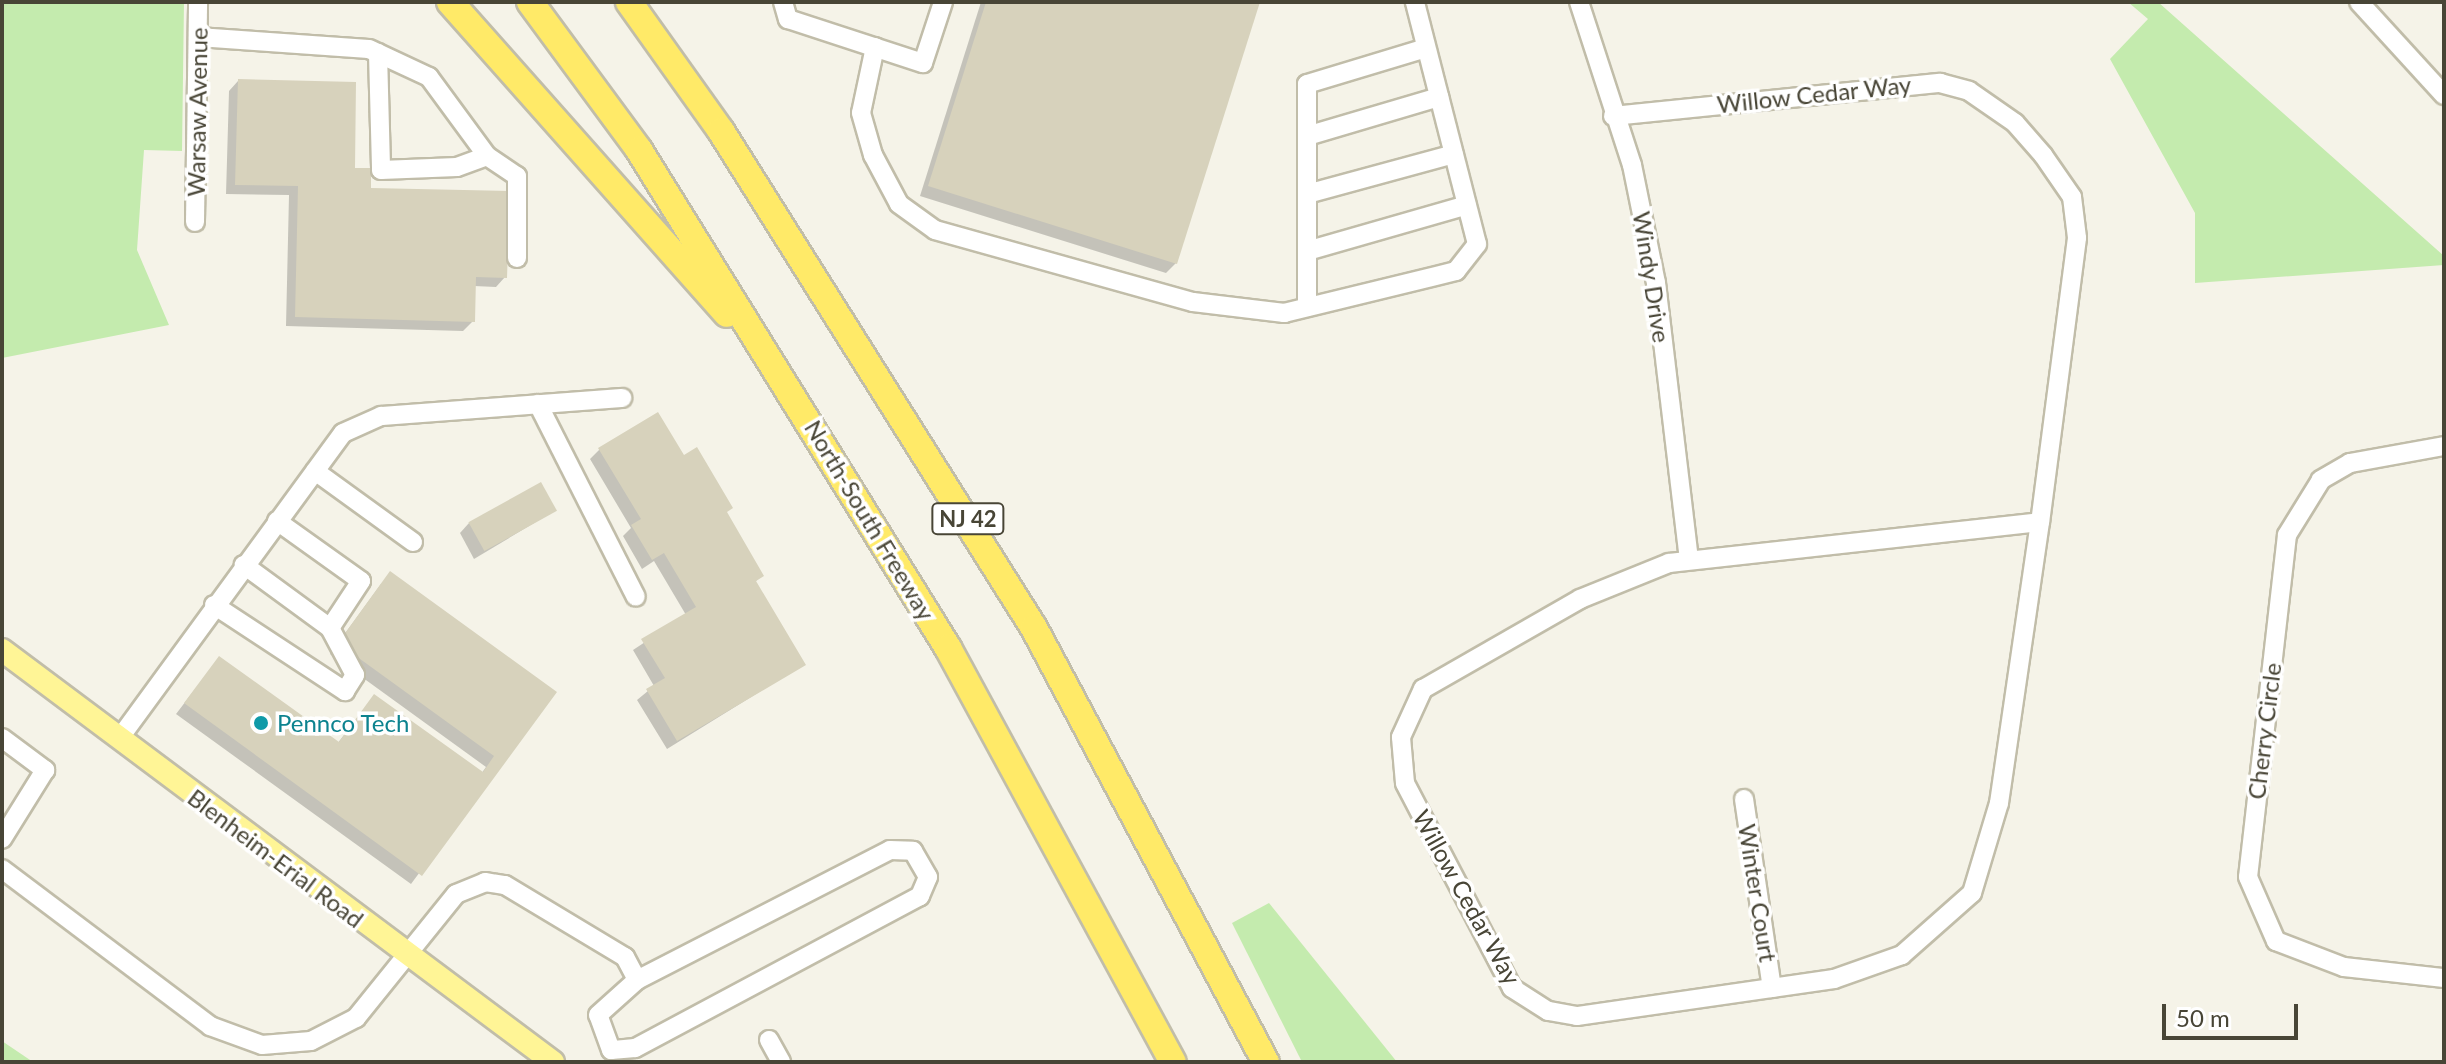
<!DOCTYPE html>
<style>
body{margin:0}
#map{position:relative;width:2446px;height:1064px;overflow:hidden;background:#f5f3e8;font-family:Lato,sans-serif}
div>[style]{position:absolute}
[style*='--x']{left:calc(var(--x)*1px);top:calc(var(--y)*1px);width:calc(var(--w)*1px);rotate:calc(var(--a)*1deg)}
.green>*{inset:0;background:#c4ebae}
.shadow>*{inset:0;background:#0003}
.building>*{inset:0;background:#d7d2bc;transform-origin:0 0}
.roads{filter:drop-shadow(2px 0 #c1bda9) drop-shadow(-2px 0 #c1bda9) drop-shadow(0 2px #c1bda9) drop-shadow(0 -2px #c1bda9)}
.minor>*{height:18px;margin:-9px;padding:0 9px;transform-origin:9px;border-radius:9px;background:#fff}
.major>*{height:22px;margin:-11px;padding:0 11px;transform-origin:11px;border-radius:11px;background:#fff596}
.highway>*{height:26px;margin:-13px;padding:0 13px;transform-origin:13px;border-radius:13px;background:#ffea68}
.dots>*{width:22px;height:22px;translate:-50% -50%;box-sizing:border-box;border:4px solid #fff;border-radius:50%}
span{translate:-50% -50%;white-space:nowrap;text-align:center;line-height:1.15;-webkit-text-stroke:7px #fff;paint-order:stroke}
.shield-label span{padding:2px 6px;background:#fff;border:2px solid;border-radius:6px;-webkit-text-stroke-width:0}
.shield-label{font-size:22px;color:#484536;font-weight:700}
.street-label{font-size:24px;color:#484536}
.culture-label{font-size:24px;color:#0d838f}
.left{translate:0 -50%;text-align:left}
.frame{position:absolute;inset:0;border:4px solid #484536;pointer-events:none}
.scale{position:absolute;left:2162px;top:1004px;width:136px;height:36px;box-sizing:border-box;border:4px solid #484536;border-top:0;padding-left:10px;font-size:24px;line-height:28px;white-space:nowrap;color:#484536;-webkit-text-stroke:6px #fff;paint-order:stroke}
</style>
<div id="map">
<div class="green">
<div style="clip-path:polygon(2px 2px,184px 2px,182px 151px,144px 150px,137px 250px,169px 325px,2px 358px)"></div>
<div style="clip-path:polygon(2128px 2px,2158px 2px,2444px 256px,2444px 265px,2195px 283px,2195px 213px,2110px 59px,2148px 19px)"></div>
<div style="clip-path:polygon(1269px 903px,1397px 1062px,1302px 1062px,1232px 923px)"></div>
<div style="clip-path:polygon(2px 1041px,33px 1062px,2px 1062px)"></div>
</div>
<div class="shadow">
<div style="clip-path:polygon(981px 2px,1258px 2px,1176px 263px,1166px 273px,920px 196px)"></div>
<div style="clip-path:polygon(238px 81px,369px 190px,505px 277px,496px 287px,474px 286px,473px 321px,463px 331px,286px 326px,289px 195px,226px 194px,229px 91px)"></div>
<div style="clip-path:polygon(600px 449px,683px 458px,762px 575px,754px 583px,803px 665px,667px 749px,637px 700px,654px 686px,633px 650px,686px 615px,654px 561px,642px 569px,623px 536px,631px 528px,590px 459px)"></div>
<div style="clip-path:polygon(554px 511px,474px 559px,460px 533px,469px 523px)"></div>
<div style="clip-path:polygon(381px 584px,554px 692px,411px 884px,176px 714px,219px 658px,337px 744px,374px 696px,481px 774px,486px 767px,330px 654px)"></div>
</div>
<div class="building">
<div style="clip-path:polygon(986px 2px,1260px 2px,1177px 264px,928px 186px)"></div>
<div style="clip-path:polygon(238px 79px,356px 82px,355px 168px,371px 168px,371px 188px,510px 191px,507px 278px,476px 277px,475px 322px,295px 317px,298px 186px,235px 185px)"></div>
<div style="clip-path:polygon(658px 412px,684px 455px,697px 447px,733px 508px,727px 512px,764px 576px,756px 581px,806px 665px,677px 741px,646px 689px,665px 678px,641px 639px,696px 607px,664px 553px,652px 560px,631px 525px,641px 519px,598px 448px)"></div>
<div style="left:541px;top:482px;width:33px;height:83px;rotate:61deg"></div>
<div style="clip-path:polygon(390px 571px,557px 692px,422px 876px,184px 703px,219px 656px,339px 742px,374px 694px,483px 772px,494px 756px,338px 643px)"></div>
</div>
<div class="roads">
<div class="minor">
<div style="--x:783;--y:2;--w:18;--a:74"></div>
<div style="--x:788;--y:19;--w:142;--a:18.1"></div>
<div style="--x:923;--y:63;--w:64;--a:-71.8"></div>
<div style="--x:1579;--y:2;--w:171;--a:72"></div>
<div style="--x:1632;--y:165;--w:120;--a:78.5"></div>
<div style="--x:1656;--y:283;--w:279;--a:83.2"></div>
<div style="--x:2359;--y:2;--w:126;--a:47.6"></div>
<div style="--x:198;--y:37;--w:171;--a:4"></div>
<div style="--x:369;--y:49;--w:66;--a:25"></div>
<div style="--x:429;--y:77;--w:98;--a:53.7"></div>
<div style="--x:487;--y:156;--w:36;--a:34"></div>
<div style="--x:517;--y:176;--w:82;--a:90"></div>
<div style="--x:875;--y:47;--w:67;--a:102"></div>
<div style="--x:861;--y:113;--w:44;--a:74.1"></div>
<div style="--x:873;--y:155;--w:55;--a:62"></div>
<div style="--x:899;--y:204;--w:44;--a:35.8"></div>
<div style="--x:935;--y:230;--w:268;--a:15.6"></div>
<div style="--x:1193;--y:302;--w:92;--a:6.9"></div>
<div style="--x:1284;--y:313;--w:177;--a:-13.7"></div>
<div style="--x:1456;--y:271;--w:34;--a:-52"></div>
<div style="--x:1477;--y:244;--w:250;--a:-104.4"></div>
<div style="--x:378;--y:53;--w:117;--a:88.5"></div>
<div style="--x:381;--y:170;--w:76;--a:-2.3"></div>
<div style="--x:457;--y:167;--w:32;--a:-20"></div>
<div style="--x:1613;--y:116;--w:329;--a:-5.8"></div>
<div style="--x:1940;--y:83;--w:30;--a:15"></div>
<div style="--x:1969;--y:91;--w:56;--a:34.8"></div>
<div style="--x:2015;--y:123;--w:43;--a:48.8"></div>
<div style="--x:2043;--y:155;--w:51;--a:55.4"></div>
<div style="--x:2072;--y:197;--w:41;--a:83"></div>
<div style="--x:2077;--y:238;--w:286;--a:97.4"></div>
<div style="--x:2040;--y:522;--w:284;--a:98.3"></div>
<div style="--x:1999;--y:803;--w:94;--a:106.7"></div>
<div style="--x:1972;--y:893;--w:94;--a:138.5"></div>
<div style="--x:1902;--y:955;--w:72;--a:160.6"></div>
<div style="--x:1834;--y:979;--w:260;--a:171.8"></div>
<div style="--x:1577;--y:1016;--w:29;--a:-170"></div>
<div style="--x:1548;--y:1011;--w:43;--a:-147.4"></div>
<div style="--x:1512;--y:988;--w:231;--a:-117.6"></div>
<div style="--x:1405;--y:783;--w:46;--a:-95"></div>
<div style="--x:1401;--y:737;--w:53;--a:-65.4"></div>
<div style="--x:1423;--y:689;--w:181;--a:-29.8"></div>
<div style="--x:1580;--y:599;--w:96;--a:-22"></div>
<div style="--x:1669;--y:563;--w:373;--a:-6.3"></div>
<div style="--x:1307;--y:136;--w:138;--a:-16.5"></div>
<div style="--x:1307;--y:194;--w:152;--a:-15.2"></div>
<div style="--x:195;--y:222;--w:220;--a:-89.2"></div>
<div style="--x:1307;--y:251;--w:166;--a:-16"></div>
<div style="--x:1307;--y:307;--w:223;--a:-90"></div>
<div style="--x:1307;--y:84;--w:124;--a:-16.8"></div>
<div style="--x:538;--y:404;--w:216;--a:63.1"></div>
<div style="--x:2444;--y:446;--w:96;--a:169.7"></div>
<div style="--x:2350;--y:463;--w:34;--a:150"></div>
<div style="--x:2321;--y:480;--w:65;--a:121.7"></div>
<div style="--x:2287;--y:535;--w:344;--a:96.5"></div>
<div style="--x:2248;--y:877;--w:70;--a:66.4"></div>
<div style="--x:2276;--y:941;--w:73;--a:20.9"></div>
<div style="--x:2344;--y:967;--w:101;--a:6.3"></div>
<div style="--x:315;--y:471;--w:121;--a:35.9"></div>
<div style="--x:277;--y:521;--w:103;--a:35.5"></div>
<div style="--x:361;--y:581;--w:56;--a:123.4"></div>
<div style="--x:214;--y:605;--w:157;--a:33.3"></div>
<div style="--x:345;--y:691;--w:19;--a:-58"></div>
<div style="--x:355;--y:675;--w:53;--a:-118"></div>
<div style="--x:330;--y:628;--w:107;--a:-143.8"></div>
<div style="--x:2;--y:738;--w:54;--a:36.7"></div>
<div style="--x:45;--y:770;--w:81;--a:121.9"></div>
<div style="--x:119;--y:739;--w:379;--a:-53.8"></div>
<div style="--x:343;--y:433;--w:42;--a:-24.1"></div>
<div style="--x:381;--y:416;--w:242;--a:-4.3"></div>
<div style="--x:1744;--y:799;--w:191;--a:81.6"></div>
<div style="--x:890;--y:850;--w:23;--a:2"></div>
<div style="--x:913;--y:851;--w:30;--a:60"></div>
<div style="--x:928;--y:877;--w:21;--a:113"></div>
<div style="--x:920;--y:896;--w:323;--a:151.9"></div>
<div style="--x:635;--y:1048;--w:24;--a:175"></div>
<div style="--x:611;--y:1050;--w:37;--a:-110"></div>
<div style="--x:598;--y:1015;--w:52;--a:-41.9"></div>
<div style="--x:637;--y:980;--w:284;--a:-27.2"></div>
<div style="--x:2;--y:869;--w:261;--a:37"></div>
<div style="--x:210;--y:1026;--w:55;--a:20.1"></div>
<div style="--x:262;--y:1045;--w:49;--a:-4.7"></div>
<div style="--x:311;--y:1041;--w:51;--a:-27.1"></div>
<div style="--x:356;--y:1018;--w:159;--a:-51.1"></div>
<div style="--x:456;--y:894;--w:31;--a:-22"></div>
<div style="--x:485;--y:882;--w:20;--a:9"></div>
<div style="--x:505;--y:885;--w:140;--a:31"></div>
<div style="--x:625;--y:957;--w:26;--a:62"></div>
<div style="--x:769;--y:1040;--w:25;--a:61"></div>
</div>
<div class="major">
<div style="--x:2;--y:650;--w:688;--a:36.79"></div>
</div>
<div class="highway">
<div style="--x:450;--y:2;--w:417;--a:48.4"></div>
<div style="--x:530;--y:2;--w:184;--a:53.6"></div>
<div style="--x:639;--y:150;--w:586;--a:58.18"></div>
<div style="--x:948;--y:648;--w:471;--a:61.5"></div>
<div style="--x:629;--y:2;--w:158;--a:54.5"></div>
<div style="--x:721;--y:131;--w:587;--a:57.8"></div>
<div style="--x:1034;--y:628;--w:492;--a:61.9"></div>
</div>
</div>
<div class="dots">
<div style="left:261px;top:723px;background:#0f9aa8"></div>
</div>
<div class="shield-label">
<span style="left:968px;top:519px">NJ 42</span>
</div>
<div class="street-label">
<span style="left:1814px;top:94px;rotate:-6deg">Willow Cedar Way</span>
<span style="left:197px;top:112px;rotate:-89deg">Warsaw Avenue</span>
<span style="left:1652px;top:277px;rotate:81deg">Windy Drive</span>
<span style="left:870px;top:520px;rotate:59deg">North-South Freeway</span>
<span style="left:2264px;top:731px;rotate:-83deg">Cherry Circle</span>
<span style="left:276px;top:858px;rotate:37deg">Blenheim-Erial Road</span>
<span style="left:1758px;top:893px;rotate:81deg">Winter Court</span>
<span style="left:1467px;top:897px;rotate:61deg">Willow Cedar Way</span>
</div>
<div class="culture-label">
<span class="left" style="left:277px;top:723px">Pennco Tech</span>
</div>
<div class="frame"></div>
<div class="scale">50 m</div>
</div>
